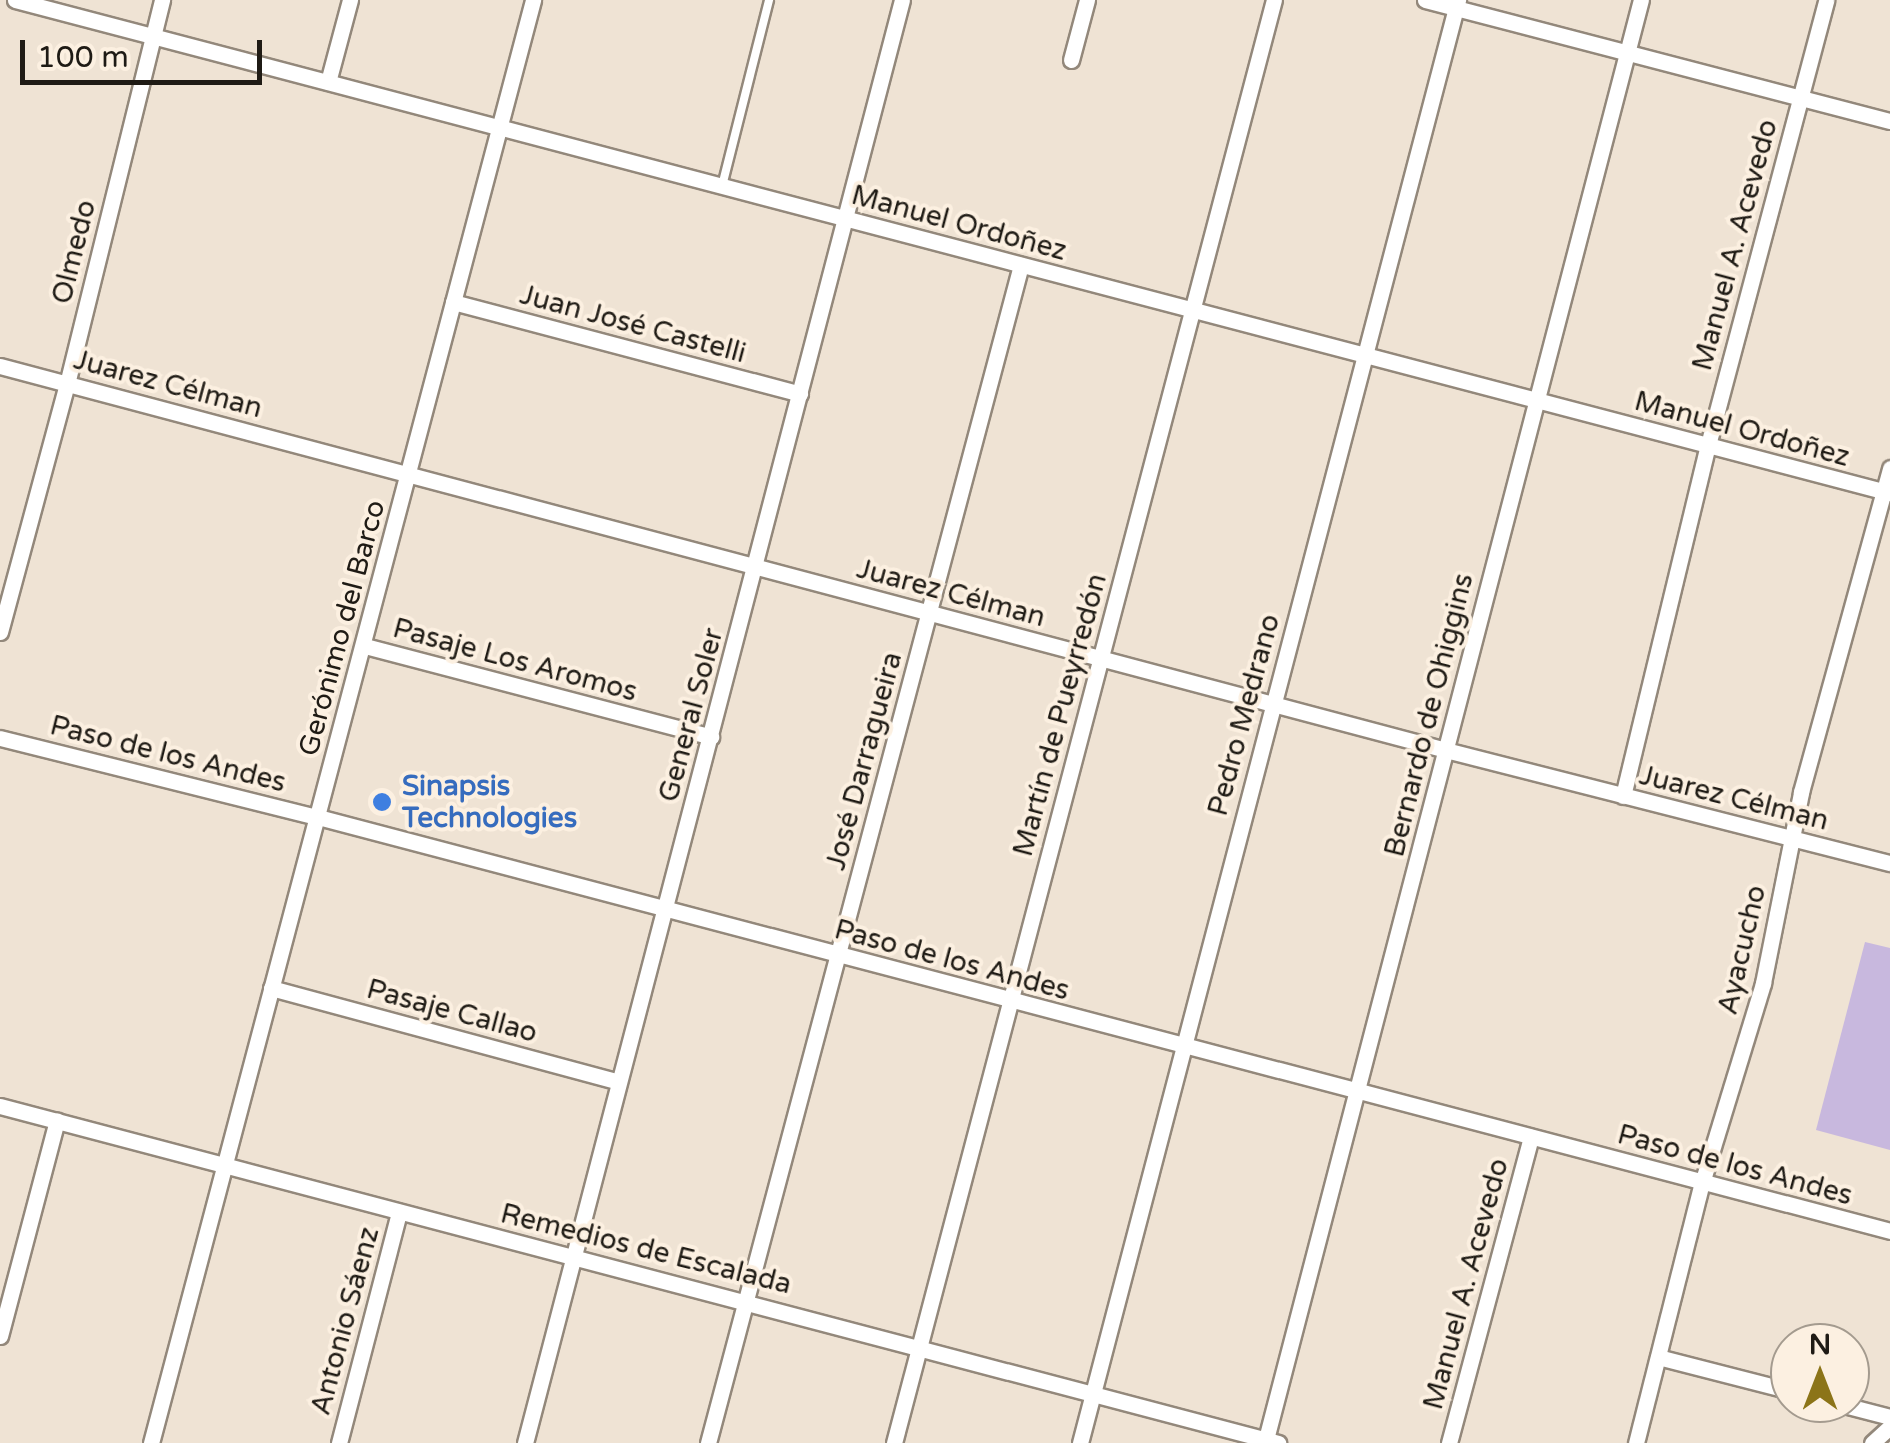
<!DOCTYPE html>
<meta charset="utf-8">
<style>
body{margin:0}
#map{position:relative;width:1890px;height:1443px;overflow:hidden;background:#efe3d4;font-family:"Varela Round",sans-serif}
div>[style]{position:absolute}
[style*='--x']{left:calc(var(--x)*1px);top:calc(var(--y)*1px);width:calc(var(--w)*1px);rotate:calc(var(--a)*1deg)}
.building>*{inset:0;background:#c8b8de}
.roads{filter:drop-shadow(2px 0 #93887b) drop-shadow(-2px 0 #93887b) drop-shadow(0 2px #93887b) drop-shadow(0 -2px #93887b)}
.service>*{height:8px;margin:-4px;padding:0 4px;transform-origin:4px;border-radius:4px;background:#fff}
.minor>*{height:15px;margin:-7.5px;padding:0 7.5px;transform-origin:7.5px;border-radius:7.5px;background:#fff}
.dots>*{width:28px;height:28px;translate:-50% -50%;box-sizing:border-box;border:5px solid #fcf0e1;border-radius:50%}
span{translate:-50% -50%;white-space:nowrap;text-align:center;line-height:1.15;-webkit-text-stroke:8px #fcf0e1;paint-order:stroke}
.street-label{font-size:28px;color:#1f1b15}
.shop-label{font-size:28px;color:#366cbe;font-weight:700}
.left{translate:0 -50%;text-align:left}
.north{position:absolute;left:1770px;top:1323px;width:100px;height:100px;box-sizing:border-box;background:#fcf0e1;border:2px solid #a49b8f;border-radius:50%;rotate:0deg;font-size:28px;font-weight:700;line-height:40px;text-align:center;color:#1f1b15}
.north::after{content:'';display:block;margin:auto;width:35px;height:45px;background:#8c7418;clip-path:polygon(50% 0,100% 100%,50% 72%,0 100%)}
.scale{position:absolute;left:20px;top:40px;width:242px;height:45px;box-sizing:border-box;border:5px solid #1f1b15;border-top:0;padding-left:12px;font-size:30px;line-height:35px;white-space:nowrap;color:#1f1b15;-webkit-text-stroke:8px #fcf0e1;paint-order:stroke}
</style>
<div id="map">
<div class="building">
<div style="clip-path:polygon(1865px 942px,1890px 948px,1890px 1150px,1816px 1130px)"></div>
</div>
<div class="roads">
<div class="service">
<div style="--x:722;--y:186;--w:192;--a:-75.8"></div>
</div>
<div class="minor">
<div style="--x:15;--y:0;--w:1939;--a:14.73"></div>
<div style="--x:1425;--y:0;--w:480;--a:14.6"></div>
<div style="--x:1071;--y:60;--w:62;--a:-75.1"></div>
<div style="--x:328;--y:82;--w:85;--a:-75"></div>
<div style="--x:453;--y:302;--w:359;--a:14.8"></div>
<div style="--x:0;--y:366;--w:1496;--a:14.87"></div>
<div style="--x:1446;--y:750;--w:458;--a:14.3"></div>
<div style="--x:0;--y:632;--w:257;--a:-74.9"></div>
<div style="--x:67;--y:384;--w:396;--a:-76.1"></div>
<div style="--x:365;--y:646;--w:358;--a:14.7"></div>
<div style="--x:0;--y:738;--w:328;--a:14"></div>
<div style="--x:318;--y:817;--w:1626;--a:14.75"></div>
<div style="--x:1623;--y:796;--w:361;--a:-76.4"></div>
<div style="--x:1708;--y:445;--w:460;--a:-75.1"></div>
<div style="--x:271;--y:988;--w:360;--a:15.1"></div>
<div style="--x:0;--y:1106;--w:1322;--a:14.77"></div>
<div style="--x:0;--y:1336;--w:223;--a:-75.2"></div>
<div style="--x:1658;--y:1357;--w:136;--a:14.4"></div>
<div style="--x:1836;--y:1403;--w:56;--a:14.5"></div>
<div style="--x:151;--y:1443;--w:1493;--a:-75.17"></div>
<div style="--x:339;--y:1443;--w:239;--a:-75.4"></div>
<div style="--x:525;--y:1443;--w:1491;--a:-75.36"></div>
<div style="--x:708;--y:1443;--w:1219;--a:-75.12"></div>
<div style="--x:894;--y:1443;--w:1492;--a:-75.25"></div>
<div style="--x:1080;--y:1443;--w:1492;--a:-75.32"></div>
<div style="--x:1265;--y:1443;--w:1491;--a:-75.4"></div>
<div style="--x:1449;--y:1443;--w:317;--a:-75"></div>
<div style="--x:1636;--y:1443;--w:268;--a:-75.8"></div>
<div style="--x:1702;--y:1183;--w:209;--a:-73"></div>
<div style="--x:1763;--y:983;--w:195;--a:-78.7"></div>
<div style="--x:1801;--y:792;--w:336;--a:-74.6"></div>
<div style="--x:1872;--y:1443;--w:24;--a:-42"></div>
</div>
</div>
<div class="dots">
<div style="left:382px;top:802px;background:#3f7fe0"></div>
</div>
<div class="street-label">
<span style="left:959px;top:223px;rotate:15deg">Manuel Ordoñez</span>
<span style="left:1735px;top:245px;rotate:-75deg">Manuel A. Acevedo</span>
<span style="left:74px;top:252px;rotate:-76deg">Olmedo</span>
<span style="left:633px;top:324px;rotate:15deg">Juan José Castelli</span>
<span style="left:168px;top:384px;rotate:15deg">Juarez Célman</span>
<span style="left:1742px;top:429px;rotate:15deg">Manuel Ordoñez</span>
<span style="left:951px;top:593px;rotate:15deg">Juarez Célman</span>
<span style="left:342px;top:628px;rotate:-75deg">Gerónimo del Barco</span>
<span style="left:515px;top:660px;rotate:15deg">Pasaje Los Aromos</span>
<span style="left:691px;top:715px;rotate:-75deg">General Soler</span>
<span style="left:1060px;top:715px;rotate:-75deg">Martín de Pueyrredón</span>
<span style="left:1244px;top:715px;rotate:-75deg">Pedro Medrano</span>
<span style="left:1429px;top:715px;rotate:-76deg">Bernardo de Ohiggins</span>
<span style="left:168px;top:754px;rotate:14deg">Paso de los Andes</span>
<span style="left:864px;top:761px;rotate:-75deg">José Darragueira</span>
<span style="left:1734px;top:798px;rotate:14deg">Juarez Célman</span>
<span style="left:1742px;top:950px;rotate:-77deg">Ayacucho</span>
<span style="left:952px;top:960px;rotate:15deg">Paso de los Andes</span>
<span style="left:452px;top:1011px;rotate:15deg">Pasaje Callao</span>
<span style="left:1735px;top:1165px;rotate:15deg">Paso de los Andes</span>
<span style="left:646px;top:1249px;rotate:14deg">Remedios de Escalada</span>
<span style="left:1466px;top:1284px;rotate:-75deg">Manuel A. Acevedo</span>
<span style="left:345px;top:1321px;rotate:-75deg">Antonio Sáenz</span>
</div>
<div class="shop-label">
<span class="left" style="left:402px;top:802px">Sinapsis<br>Technologies</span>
</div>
<div class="north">N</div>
<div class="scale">100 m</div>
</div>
